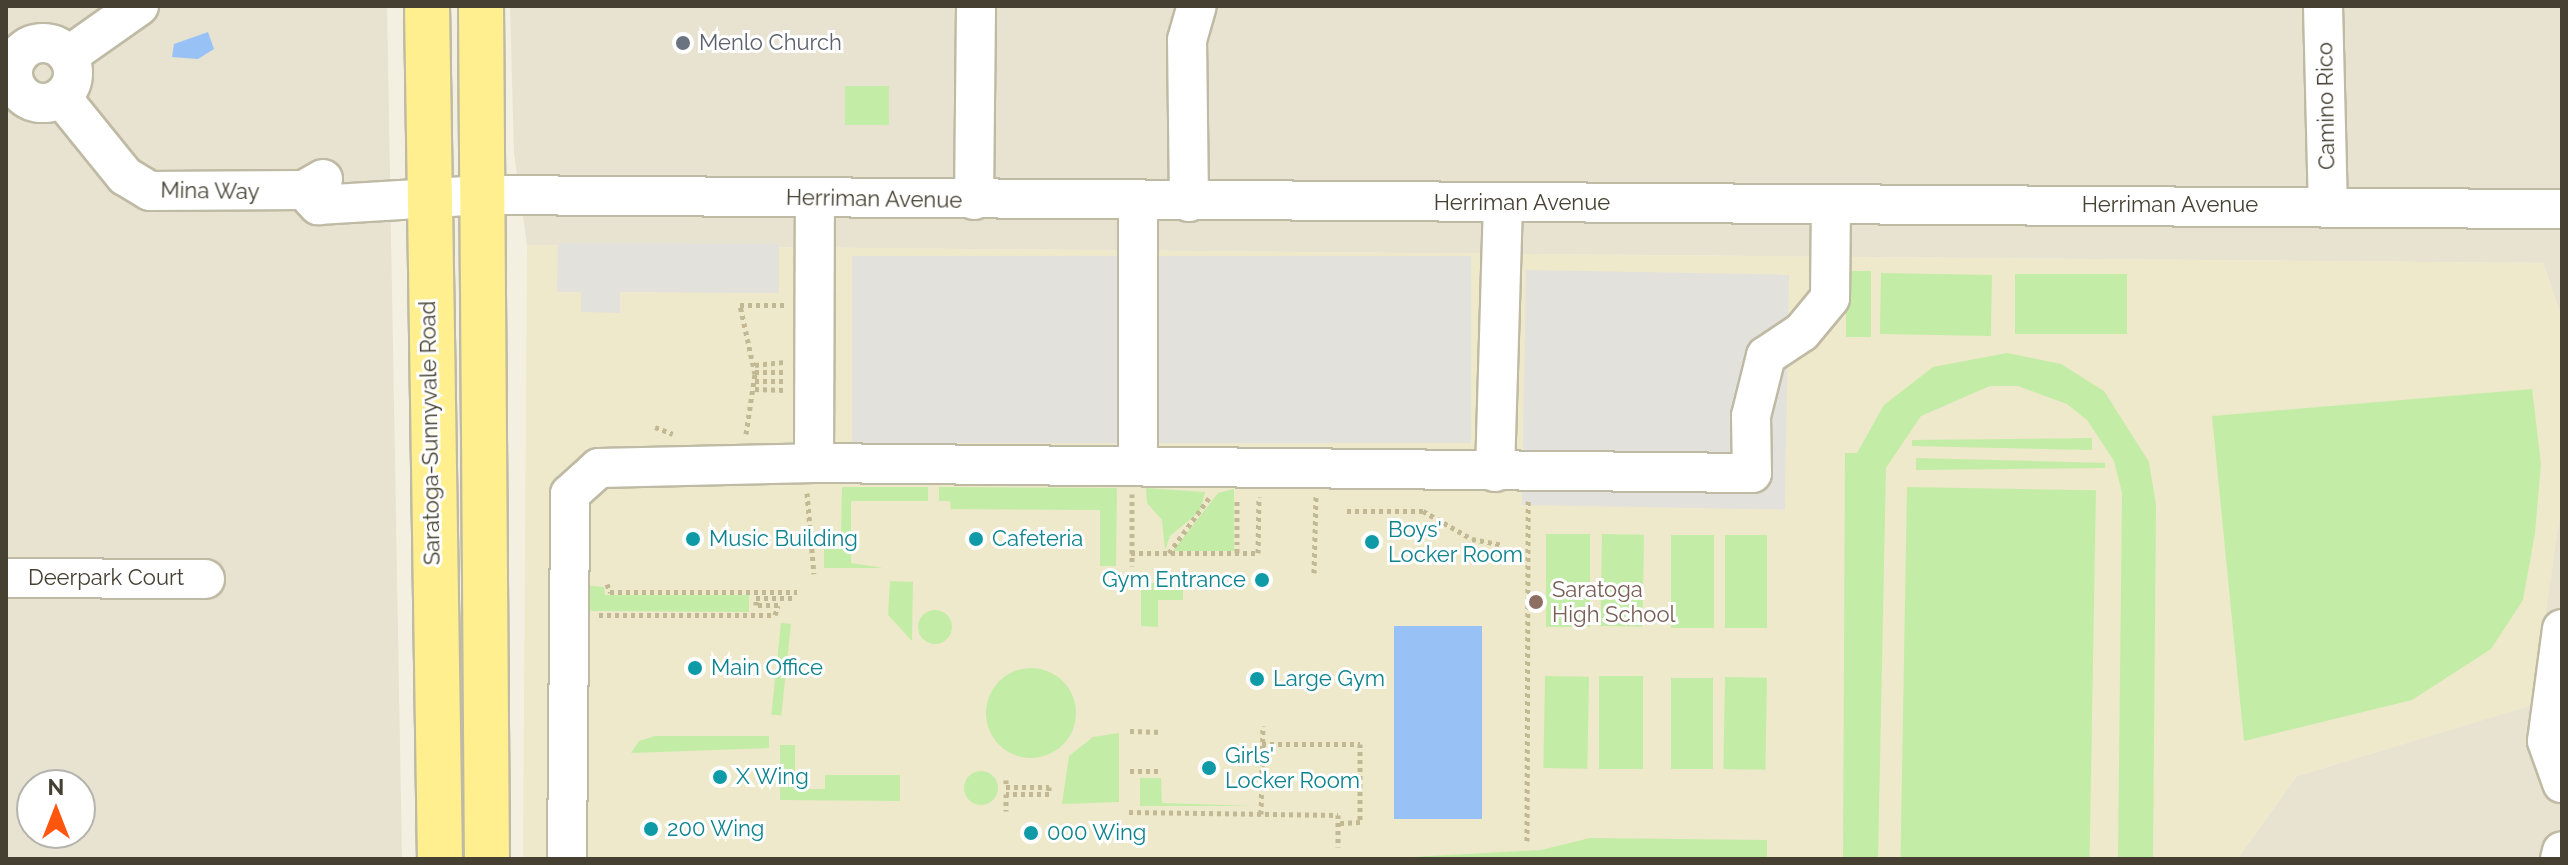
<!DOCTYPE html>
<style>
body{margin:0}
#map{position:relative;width:2568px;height:865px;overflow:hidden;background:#f3f0e2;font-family:Raleway,sans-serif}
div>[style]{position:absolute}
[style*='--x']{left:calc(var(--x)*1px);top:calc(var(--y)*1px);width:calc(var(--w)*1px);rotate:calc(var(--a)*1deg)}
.residential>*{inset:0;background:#e7e3d0}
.education>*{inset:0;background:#eee9cb}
.green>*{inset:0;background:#c3eca7;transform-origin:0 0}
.round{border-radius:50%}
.parking>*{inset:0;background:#e3e1dc;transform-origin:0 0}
.water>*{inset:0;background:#98c2f6;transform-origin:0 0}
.path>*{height:5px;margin-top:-2.5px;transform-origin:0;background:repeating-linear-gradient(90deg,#c2b994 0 4px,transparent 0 8px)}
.roads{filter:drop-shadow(2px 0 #bfbaa4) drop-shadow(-2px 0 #bfbaa4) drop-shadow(0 2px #bfbaa4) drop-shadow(0 -2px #bfbaa4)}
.minor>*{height:38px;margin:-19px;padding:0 19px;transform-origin:19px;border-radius:19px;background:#fff}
.minor>.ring{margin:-19px;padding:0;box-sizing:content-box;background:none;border:38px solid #fff;border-radius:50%}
.major>*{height:44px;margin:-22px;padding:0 22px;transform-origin:22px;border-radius:22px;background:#ffef8f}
.dots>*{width:22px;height:22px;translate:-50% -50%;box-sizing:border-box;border:4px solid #fff;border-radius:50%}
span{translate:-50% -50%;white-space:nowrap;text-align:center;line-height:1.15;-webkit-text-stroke:6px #fff;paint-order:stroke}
.worship-label{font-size:22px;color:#5b616d}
.left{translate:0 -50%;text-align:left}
.street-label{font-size:22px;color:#454032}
.culture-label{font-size:22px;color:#0d838f}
.right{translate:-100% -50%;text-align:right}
.education-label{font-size:22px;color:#785e54}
.frame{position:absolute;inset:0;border:8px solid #454032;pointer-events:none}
.north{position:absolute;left:16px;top:769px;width:80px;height:80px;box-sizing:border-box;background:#fff;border:2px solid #b5b3ad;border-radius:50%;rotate:0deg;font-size:22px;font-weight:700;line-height:32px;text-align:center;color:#454032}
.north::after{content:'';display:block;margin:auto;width:28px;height:36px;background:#ff550d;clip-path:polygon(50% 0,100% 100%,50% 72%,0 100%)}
</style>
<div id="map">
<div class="residential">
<div style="clip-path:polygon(evenodd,6px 6px,387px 6px,402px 859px,6px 859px,6px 6px,32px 785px,80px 785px,80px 833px,32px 833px,32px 785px)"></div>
<div style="clip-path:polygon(510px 6px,2562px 6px,2562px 318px,2543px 263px,527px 245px,514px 153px)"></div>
<div style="clip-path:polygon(2562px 499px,2562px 859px,2237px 859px,2297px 776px,2532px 705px)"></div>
</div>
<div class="education">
<div style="clip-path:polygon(527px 245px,2543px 263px,2562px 318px,2562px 499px,2533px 705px,2297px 776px,2237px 859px,523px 859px)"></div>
</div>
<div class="green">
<div style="left:845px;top:86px;width:44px;height:39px"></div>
<div style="left:1846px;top:271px;width:25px;height:66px"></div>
<div style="left:1881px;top:273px;width:111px;height:61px;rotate:1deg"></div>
<div style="left:2015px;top:274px;width:112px;height:60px"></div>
<div style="clip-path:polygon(2007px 353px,2061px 364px,2104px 391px,2149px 462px,2156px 505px,2153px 859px,2118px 859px,2122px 493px,2114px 461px,2087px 420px,2067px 404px,2018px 386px,1990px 386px,1921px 416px,1886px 468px,1878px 859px,1843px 859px,1845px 453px,1857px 453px,1884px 405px,1933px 367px)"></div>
<div style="clip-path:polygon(2532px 389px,2541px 464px,2535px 533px,2523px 600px,2491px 649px,2412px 700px,2244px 741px,2212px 416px)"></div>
<div style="clip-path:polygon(2092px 438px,2092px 450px,1912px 446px,1912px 440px)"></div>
<div style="clip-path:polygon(1916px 458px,2105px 463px,2105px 468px,1916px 470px)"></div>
<div style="clip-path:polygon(842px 487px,928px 487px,928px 501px,851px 501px,851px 534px,841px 534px)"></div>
<div style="clip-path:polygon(939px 487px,1117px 488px,1116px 566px,1100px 566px,1100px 510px,951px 509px,950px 501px,939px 501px)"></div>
<div style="left:1907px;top:487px;width:189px;height:372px;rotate:1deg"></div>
<div style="clip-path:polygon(1146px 488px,1205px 492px,1200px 511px,1170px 536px,1165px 550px,1162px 520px,1147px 503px)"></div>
<div style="clip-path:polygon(1234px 489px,1234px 551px,1173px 551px,1218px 493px)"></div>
<div style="left:1590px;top:534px;width:93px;height:44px;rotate:90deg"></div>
<div style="left:1602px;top:534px;width:42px;height:92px;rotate:1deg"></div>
<div style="left:1671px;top:535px;width:43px;height:93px"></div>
<div style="left:1725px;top:535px;width:42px;height:93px"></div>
<div style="clip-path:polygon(824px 544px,851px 544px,851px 563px,883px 568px,824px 568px)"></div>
<div style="clip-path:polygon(890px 581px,913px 582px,912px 641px,888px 615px)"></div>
<div style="clip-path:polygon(1141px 583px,1183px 583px,1183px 600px,1158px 600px,1158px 627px,1141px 626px)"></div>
<div style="clip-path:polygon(581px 585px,604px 587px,605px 595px,749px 595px,749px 612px,591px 611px)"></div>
<div class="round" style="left:918px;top:610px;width:34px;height:34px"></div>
<div style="left:781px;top:623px;width:10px;height:92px;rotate:6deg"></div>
<div class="round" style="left:986px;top:668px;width:90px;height:90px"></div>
<div style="left:1545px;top:676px;width:44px;height:92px;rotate:1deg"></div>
<div style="left:1599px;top:676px;width:44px;height:93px"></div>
<div style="left:1725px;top:677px;width:42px;height:92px;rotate:1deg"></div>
<div style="left:1671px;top:678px;width:42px;height:91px"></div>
<div style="clip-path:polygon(1119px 733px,1119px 802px,1062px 804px,1069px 756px,1093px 737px)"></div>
<div style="clip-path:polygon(655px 736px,769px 736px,769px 748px,631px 753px,639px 741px)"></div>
<div style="clip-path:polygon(780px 745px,795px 745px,795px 789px,825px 789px,825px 775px,900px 775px,900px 801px,780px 800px)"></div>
<div class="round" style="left:964px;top:771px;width:34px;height:34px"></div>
<div style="clip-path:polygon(1140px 778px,1161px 778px,1162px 803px,1254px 806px,1140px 806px)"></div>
<div style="clip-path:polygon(1590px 838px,1767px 840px,1767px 859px,1374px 859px,1541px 850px)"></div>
</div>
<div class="parking">
<div style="clip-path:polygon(558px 243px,779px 244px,779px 293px,620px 292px,620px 313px,581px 312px,581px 292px,557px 292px)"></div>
<div style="left:852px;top:256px;width:619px;height:187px"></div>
<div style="left:1526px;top:270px;width:263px;height:235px;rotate:1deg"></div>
</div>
<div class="water">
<div style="clip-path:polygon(208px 32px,214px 49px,198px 59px,172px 57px,174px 44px)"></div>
<div style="left:1394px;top:626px;width:88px;height:193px"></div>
</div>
<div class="path">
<div style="--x:755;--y:365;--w:30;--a:-6"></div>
<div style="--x:755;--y:372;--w:30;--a:0"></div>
<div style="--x:755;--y:381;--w:30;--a:0"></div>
<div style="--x:755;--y:389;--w:30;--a:2"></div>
<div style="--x:655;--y:427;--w:19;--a:21"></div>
<div style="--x:746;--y:434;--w:61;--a:-81.5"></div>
<div style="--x:755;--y:374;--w:71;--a:-102.3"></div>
<div style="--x:740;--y:305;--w:45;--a:0"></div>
<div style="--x:807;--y:493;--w:81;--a:85.1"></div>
<div style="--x:1132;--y:494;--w:72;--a:90"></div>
<div style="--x:1347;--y:511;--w:76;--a:0"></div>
<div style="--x:1423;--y:511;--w:56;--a:29.7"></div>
<div style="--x:1472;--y:539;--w:31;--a:11"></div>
<div style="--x:1131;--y:553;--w:127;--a:0"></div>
<div style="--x:1258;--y:553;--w:56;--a:-89"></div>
<div style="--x:1169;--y:553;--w:68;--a:-54"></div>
<div style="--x:1237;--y:553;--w:55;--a:-90"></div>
<div style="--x:1314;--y:573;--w:77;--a:-88.5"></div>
<div style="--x:607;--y:584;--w:9;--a:69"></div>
<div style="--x:610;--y:592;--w:187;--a:0"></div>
<div style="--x:599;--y:615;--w:176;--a:0"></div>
<div style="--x:775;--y:615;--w:10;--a:-73"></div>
<div style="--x:778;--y:605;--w:22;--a:180"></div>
<div style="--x:756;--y:605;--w:7;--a:-90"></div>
<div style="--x:756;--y:598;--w:37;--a:0"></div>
<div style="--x:1130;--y:731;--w:32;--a:2"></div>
<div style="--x:1262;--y:744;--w:98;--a:0"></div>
<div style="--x:1360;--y:744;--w:78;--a:90"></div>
<div style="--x:1360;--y:822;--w:22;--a:177"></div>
<div style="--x:1130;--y:771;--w:31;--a:0"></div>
<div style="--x:1006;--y:780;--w:7;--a:90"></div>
<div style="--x:1006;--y:787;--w:43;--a:0"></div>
<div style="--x:1049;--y:787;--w:7;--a:90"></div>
<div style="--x:1049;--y:794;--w:43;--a:180"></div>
<div style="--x:1006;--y:794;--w:17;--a:90"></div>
<div style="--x:1129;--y:812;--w:209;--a:0.8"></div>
<div style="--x:1338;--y:815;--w:32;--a:90"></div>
<div style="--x:1261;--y:814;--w:88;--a:-88.7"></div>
<div style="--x:1527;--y:841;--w:340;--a:-89.8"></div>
</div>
<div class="roads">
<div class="minor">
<div style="--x:2323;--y:6;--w:200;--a:88.6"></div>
<div class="ring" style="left:13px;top:43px;width:22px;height:22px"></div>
<div style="--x:68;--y:56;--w:87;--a:-35.2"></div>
<div style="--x:61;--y:97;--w:102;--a:51"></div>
<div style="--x:125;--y:176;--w:29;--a:31"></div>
<div style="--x:150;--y:191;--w:154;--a:-0.4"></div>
<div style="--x:304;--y:190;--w:22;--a:-30"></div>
<div style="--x:304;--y:190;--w:21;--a:47"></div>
<div style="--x:318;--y:205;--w:165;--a:-3.5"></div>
<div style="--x:483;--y:195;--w:2079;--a:0.39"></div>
<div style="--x:974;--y:200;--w:194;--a:-89.4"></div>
<div style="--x:1189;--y:202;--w:162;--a:-90.7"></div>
<div style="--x:1187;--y:40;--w:35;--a:-74"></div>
<div style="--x:814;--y:463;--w:264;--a:-89.8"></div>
<div style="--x:1138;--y:466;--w:264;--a:-90"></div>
<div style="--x:1495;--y:472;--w:269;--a:-88.3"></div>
<div style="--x:6;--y:578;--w:199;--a:0.3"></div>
<div style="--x:2562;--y:629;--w:113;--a:97.6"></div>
<div style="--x:2547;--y:741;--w:45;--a:70.3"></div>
<div style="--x:567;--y:859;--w:365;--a:-89.5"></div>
<div style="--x:570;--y:494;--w:39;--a:-42"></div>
<div style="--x:599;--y:468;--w:215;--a:-1.3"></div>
<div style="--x:814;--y:463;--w:938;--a:0.61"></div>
<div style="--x:1752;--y:473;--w:57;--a:-91"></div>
<div style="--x:1751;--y:416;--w:62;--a:-76"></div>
<div style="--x:1766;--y:356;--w:43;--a:-33.7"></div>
<div style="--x:1802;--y:332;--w:44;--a:-50.5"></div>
<div style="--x:1830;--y:298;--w:94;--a:-89.4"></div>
<div style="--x:2560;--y:859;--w:8;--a:-76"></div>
</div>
<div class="major">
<div style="--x:427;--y:6;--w:853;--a:89.13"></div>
<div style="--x:481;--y:6;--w:853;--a:89.6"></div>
</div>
</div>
<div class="dots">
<div style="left:683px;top:43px;background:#6b7280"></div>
<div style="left:693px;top:539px;background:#0f9aa8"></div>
<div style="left:976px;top:539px;background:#0f9aa8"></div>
<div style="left:1372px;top:542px;background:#0f9aa8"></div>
<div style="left:1262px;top:580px;background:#0f9aa8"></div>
<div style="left:1536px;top:602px;background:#8d6e63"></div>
<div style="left:695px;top:668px;background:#0f9aa8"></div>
<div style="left:1257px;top:679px;background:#0f9aa8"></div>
<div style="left:1209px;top:768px;background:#0f9aa8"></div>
<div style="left:720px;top:777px;background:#0f9aa8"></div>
<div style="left:651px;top:829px;background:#0f9aa8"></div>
<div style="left:1031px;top:833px;background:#0f9aa8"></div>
</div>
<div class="worship-label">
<span class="left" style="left:699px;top:43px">Menlo Church</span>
</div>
<div class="street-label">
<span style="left:2326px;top:106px;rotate:-91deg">Camino Rico</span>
<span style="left:210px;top:191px;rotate:1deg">Mina Way</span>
<span style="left:874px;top:199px;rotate:1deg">Herriman Avenue</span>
<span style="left:1522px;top:203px">Herriman Avenue</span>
<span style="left:2170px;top:205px">Herriman Avenue</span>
<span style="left:430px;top:433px;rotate:-91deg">Saratoga-Sunnyvale Road</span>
<span style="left:106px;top:578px">Deerpark Court</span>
</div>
<div class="culture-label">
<span class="left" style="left:1388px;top:542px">Boys'<br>Locker Room</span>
<span class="left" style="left:709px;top:539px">Music Building</span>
<span class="left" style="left:992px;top:539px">Cafeteria</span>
<span class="right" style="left:1246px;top:580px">Gym Entrance</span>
<span class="left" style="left:711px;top:668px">Main Office</span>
<span class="left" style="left:1273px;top:679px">Large Gym</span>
<span class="left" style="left:1225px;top:768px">Girls'<br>Locker Room</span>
<span class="left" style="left:736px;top:777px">X Wing</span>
<span class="left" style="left:667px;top:829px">200 Wing</span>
<span class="left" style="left:1047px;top:833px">000 Wing</span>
</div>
<div class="education-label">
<span class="left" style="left:1552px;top:602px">Saratoga<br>High School</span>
</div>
<div class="frame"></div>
<div class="north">N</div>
</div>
